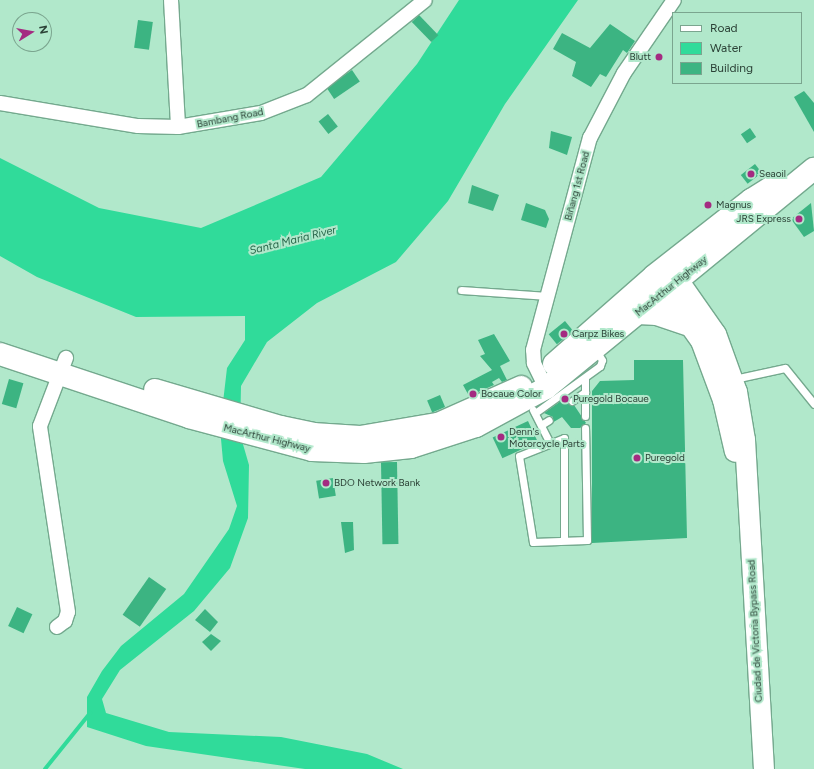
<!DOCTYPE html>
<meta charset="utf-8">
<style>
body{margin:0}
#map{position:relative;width:814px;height:769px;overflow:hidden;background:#b1e8cb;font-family:Figtree,sans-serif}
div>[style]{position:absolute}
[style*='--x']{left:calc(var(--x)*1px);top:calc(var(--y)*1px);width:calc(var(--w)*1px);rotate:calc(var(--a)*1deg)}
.water>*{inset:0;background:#30db9a}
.stream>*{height:4px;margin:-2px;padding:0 2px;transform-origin:2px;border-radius:2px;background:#30db9a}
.building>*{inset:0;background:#3cb482;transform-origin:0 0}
.roads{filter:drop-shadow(1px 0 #74a98e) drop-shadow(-1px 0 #74a98e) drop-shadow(0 1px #74a98e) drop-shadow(0 -1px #74a98e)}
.service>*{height:7px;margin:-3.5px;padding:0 3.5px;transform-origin:3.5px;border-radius:3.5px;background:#fff}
.minor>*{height:14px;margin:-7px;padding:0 7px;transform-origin:7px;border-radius:7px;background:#fff}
.secondary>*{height:20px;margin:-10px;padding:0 10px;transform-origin:10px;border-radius:10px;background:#fff}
.trunk>*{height:22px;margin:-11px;padding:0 11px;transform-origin:11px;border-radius:11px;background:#fff}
.dots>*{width:11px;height:11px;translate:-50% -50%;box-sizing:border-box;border:2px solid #b1e8cb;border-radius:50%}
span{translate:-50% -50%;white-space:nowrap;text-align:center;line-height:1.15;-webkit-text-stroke:4px #b1e8cb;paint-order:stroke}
.poi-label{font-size:10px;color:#2b4136}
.right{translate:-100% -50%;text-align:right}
.left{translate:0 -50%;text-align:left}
.street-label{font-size:10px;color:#2b4136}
.water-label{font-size:11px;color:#276449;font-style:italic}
.legend{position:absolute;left:672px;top:12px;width:130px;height:72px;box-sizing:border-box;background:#b1e8cb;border:1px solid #7ba58f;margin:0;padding:5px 7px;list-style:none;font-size:12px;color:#2b4136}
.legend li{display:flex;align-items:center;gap:8px;height:20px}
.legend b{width:20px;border:1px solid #7ba58f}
.north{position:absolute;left:12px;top:12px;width:40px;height:40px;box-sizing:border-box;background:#b1e8cb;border:1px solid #7ba58f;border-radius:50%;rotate:79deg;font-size:11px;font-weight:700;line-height:16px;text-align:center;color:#2b4136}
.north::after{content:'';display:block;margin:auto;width:14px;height:18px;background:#a42b81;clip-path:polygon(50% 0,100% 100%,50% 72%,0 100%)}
</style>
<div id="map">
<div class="water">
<div style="clip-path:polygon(459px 0,578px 0,505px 104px,448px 201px,396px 262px,317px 303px,267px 342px,241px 386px,240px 434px,249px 465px,248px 518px,230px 568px,194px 611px,120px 670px,102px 699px,106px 713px,169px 732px,281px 737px,367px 754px,403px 769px,305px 769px,146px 746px,87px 727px,87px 697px,102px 671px,121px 646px,184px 594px,229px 529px,237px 506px,223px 461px,220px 428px,227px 368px,245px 340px,245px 316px,136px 317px,37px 277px,0 256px,0 158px,99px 208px,201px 228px,321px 177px,417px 64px)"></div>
</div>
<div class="stream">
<div style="--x:45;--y:769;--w:72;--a:-51.2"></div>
</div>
<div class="building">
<div style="left:419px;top:15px;width:28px;height:10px;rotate:46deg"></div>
<div style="left:138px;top:20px;width:15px;height:28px;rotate:8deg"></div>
<div style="clip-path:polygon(610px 24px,635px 41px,627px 53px,623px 50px,606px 77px,600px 74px,591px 87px,572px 76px,576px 62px,553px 49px,562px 33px,590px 48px)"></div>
<div style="left:352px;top:70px;width:14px;height:31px;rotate:56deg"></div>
<div style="clip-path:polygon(804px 91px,814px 103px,814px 132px,794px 97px)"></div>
<div style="left:328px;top:114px;width:16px;height:12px;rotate:52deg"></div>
<div style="left:750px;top:128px;width:11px;height:11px;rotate:56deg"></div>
<div style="clip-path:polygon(551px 131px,572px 137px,567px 155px,549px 148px)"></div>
<div style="left:755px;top:164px;width:11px;height:18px;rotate:52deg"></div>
<div style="clip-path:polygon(472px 185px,499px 195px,493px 211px,468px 203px)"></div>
<div style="clip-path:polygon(526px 203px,545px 210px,549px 219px,546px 228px,521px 220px)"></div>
<div style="clip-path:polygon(811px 203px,814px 231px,804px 237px,791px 219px)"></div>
<div style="left:565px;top:321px;width:13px;height:21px;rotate:51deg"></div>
<div style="clip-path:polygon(494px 334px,510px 361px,500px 366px,507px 380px,502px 382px,499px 378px,492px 382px,494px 385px,469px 396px,463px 385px,492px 370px,480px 356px,485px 354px,478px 340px)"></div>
<div style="clip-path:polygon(634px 360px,683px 360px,687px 538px,592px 543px,592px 391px,600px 381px,634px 380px)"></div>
<div style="left:9px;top:379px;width:15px;height:26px;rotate:16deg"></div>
<div style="left:440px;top:395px;width:13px;height:14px;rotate:67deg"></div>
<div style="clip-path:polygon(568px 396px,568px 404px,574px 405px,586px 423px,580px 428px,571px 428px,562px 417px,552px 423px,553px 417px,544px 413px)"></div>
<div style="left:528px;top:421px;width:23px;height:39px;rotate:65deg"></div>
<div style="left:397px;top:462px;width:82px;height:16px;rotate:89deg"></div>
<div style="left:333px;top:478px;width:18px;height:17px;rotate:81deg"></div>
<div style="clip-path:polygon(341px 522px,353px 522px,354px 550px,345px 553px)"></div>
<div style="left:149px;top:577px;width:21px;height:46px;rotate:35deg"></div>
<div style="left:17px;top:607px;width:17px;height:21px;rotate:25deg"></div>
<div style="clip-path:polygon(205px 609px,218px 622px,210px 632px,195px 620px)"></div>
<div style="clip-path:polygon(211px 634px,221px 641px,211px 651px,202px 642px)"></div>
</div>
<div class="roads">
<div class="service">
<div style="--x:461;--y:290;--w:87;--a:3.9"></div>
<div style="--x:585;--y:378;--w:38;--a:90"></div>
<div style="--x:734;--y:379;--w:52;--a:-12.2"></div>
<div style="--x:785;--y:368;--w:46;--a:51.1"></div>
<div style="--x:572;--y:401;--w:16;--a:-35"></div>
<div style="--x:533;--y:410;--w:38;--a:63"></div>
<div style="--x:535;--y:413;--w:80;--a:-35.9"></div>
<div style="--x:600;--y:366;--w:6;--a:-72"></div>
<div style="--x:602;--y:360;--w:12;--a:-121"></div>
<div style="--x:541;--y:425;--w:9;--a:-32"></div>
<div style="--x:564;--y:540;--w:102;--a:-90"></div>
<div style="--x:564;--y:438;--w:48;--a:158.2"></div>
<div style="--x:519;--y:456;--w:87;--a:80.8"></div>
<div style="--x:533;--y:542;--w:54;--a:-2.1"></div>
<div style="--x:587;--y:540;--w:112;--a:-91"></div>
</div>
<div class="minor">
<div style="--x:171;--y:0;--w:127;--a:86.8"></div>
<div style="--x:0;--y:103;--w:140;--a:9.5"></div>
<div style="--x:138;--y:126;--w:40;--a:1.4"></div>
<div style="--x:178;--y:127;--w:84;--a:-9.6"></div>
<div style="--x:261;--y:113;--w:49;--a:-21.4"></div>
<div style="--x:307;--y:95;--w:151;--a:-38.8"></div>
<div style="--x:546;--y:388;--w:28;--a:-116"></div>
<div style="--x:534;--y:363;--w:13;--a:-94"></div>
<div style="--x:533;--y:350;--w:220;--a:-75"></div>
<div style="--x:590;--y:138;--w:73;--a:-62.4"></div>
<div style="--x:624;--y:73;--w:88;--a:-55.6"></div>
<div style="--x:57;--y:627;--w:10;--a:-37"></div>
<div style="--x:65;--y:621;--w:9;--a:-72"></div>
<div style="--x:68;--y:612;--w:188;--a:-98.6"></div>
<div style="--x:40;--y:426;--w:73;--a:-69.1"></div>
</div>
<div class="secondary">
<div style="--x:669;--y:267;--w:82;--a:55"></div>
<div style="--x:716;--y:334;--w:62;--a:70.1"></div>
<div style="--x:737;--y:392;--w:49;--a:80.5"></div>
<div style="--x:745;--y:440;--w:330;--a:86.7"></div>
<div style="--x:656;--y:278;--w:77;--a:54.5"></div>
<div style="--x:701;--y:341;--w:63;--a:69.6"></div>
<div style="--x:723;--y:400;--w:53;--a:77"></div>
</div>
<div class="trunk">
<div style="--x:638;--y:313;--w:19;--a:3"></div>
<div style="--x:657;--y:314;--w:36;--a:19"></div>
<div style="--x:0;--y:354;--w:199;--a:18.4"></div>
<div style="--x:189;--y:417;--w:127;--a:15"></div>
<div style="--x:312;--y:450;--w:52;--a:2.2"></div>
<div style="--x:364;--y:452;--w:47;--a:-6.1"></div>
<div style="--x:411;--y:447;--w:68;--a:-17.9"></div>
<div style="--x:476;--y:426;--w:80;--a:-28.5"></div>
<div style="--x:546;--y:388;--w:346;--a:-39.3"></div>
<div style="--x:554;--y:364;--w:133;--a:-41.3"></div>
<div style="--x:654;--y:276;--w:123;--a:-38.1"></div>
<div style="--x:751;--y:200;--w:32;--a:-32"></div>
<div style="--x:155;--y:390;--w:131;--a:16.4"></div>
<div style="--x:281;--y:427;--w:33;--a:12"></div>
<div style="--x:313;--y:434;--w:47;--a:3.7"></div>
<div style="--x:360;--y:437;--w:79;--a:-9.5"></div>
<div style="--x:438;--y:424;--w:91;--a:-24"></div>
</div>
</div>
<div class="dots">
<div style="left:659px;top:57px;background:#a42b81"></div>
<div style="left:751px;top:174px;background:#a42b81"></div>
<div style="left:708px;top:205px;background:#a42b81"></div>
<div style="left:799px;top:219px;background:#a42b81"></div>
<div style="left:564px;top:334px;background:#a42b81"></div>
<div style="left:473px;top:394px;background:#a42b81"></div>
<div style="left:565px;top:399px;background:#a42b81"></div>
<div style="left:501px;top:437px;background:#a42b81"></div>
<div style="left:637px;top:458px;background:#a42b81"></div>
<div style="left:326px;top:483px;background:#a42b81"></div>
</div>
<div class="poi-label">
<span class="right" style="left:651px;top:57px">Blutt</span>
<span class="left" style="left:759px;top:174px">Seaoil</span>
<span class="left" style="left:716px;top:205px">Magnus</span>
<span class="right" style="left:791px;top:219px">JRS Express</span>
<span class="left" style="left:572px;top:334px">Carpz Bikes</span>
<span class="left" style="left:481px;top:394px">Bocaue Color</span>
<span class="left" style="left:573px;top:399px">Puregold Bocaue</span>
<span class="left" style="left:509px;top:437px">Denn's<br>Motorcycle Parts</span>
<span class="left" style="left:645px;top:458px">Puregold</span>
<span class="left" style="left:334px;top:483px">BDO Network Bank</span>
</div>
<div class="street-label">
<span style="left:230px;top:118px;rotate:-11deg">Bambang Road</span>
<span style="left:577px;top:186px;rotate:-75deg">Biñang 1st Road</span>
<span style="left:671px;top:286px;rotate:-39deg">MacArthur Highway</span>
<span style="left:267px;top:438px;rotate:14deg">MacArthur Highway</span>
<span style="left:755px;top:631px;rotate:-93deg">Ciudad de Victoria Bypass Road</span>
</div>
<div class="water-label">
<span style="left:293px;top:241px;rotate:-14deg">Santa Maria River</span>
</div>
<ul class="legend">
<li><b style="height:5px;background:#fff"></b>Road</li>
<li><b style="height:11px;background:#30db9a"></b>Water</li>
<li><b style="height:11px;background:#3cb482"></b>Building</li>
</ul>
<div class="north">N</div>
</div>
